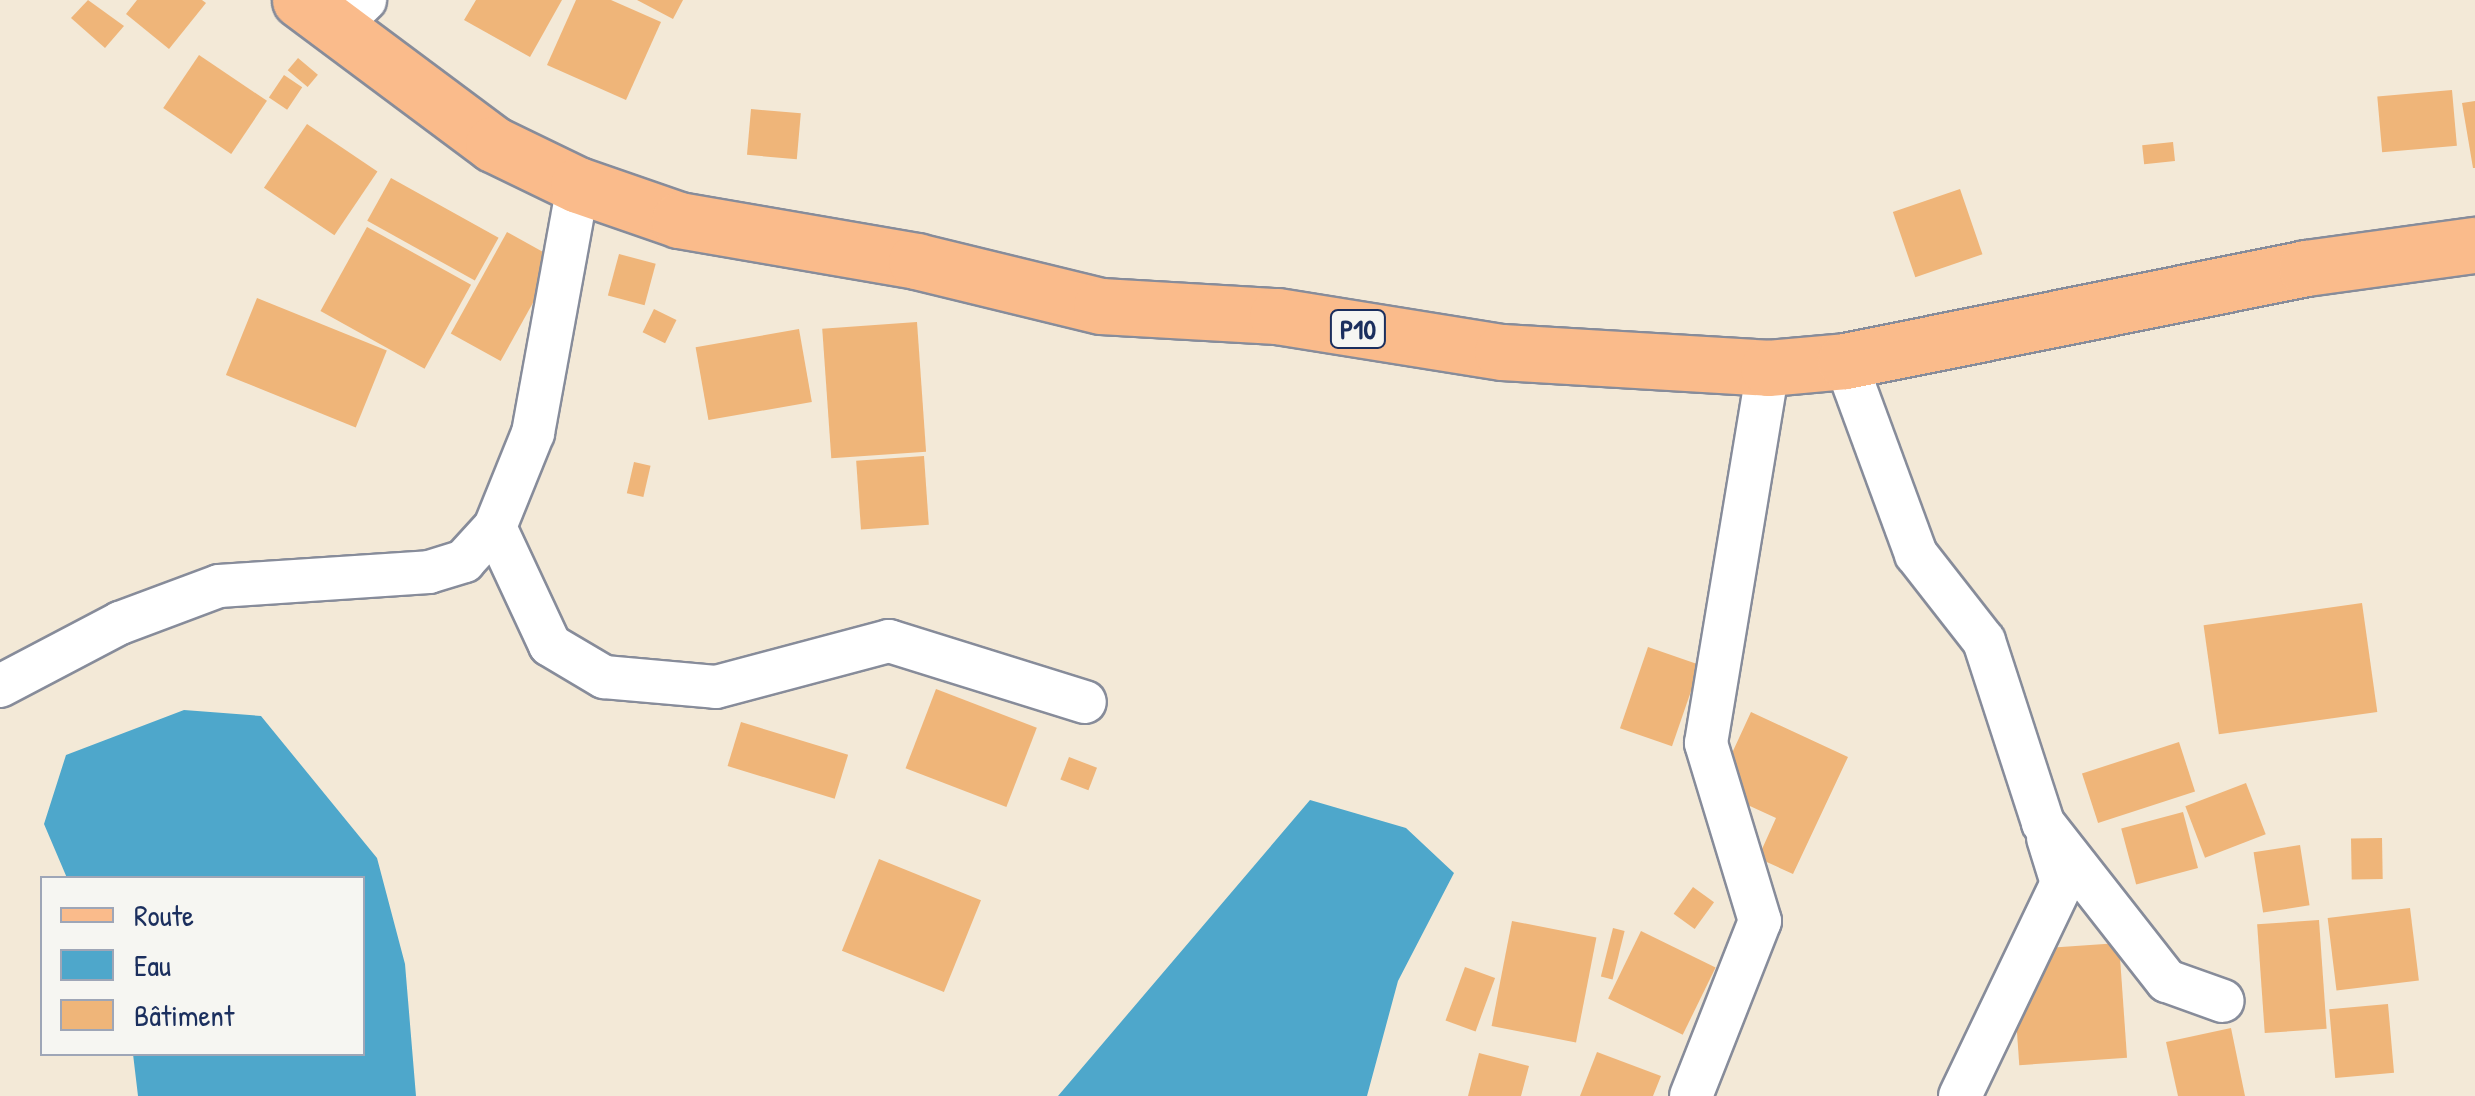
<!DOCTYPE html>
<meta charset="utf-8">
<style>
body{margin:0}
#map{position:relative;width:2475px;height:1096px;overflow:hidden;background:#f3e9d7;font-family:"Patrick Hand",sans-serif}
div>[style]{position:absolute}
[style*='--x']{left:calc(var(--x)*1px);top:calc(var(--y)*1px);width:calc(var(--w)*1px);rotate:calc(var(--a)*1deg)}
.water>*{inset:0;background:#4ea7cb}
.building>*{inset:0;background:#efb579;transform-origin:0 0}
.roads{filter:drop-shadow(2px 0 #878c9a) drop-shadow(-2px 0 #878c9a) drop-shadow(0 2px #878c9a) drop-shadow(0 -2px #878c9a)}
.minor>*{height:42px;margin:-21px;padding:0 21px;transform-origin:21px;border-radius:21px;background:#fff}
.primary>*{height:55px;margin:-27.5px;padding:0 27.5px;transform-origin:27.5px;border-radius:27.5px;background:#fabb8b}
span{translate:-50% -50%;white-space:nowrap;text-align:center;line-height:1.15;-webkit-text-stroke:8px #f6f6f2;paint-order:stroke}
.shield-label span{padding:2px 8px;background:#f6f6f2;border:2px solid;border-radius:8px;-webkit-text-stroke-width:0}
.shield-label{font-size:28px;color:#1b2f5e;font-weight:700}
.legend{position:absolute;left:40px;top:876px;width:325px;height:180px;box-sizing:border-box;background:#f6f6f2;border:2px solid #9ea6b7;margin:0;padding:12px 18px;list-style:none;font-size:30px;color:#1b2f5e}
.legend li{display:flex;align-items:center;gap:20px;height:50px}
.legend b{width:50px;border:2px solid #9ea6b7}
</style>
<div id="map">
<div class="water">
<div style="clip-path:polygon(184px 710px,261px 716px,377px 858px,405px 964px,416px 1096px,138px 1096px,133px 1054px,362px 1054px,362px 878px,67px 878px,44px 824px,66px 755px)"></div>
<div style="clip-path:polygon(1310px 800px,1406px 828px,1454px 873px,1398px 981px,1367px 1096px,1058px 1096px)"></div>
</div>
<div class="building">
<div style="clip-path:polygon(88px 0,124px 26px,105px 48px,71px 18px)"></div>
<div style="clip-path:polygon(137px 0,202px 0,206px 3px,169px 49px,126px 14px)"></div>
<div style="clip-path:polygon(476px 0,562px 0,530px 57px,464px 20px)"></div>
<div style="clip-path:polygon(576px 0,611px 0,661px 22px,626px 100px,547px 65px)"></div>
<div style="clip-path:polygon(637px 0,683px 0,673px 19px)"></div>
<div style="left:199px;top:55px;width:82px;height:64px;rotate:34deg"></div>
<div style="left:298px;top:58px;width:26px;height:16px;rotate:40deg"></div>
<div style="left:284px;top:75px;width:22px;height:27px;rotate:34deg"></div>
<div style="left:2452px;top:90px;width:56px;height:75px;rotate:85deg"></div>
<div style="clip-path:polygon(2475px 101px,2475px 168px,2473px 168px,2462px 103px)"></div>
<div style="left:751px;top:109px;width:50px;height:46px;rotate:5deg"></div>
<div style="left:307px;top:124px;width:85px;height:77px;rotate:34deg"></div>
<div style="left:2173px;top:142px;width:19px;height:31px;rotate:84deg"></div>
<div style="left:391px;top:178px;width:123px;height:49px;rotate:29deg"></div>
<div style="left:1960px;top:189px;width:69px;height:71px;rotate:71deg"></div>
<div style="left:367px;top:227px;width:119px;height:96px;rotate:29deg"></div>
<div style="left:507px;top:232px;width:57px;height:116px;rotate:29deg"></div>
<div style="left:619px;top:254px;width:38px;height:43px;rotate:15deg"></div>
<div style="left:257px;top:298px;width:140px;height:83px;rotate:22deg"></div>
<div style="left:654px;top:309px;width:25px;height:26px;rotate:26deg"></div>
<div style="left:917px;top:322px;width:130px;height:95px;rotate:86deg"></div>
<div style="left:799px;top:329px;width:74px;height:105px;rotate:80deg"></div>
<div style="left:924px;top:456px;width:69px;height:68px;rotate:86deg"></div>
<div style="left:634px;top:462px;width:17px;height:32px;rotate:13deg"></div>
<div style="left:2362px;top:603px;width:110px;height:160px;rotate:82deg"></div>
<div style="left:1648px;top:647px;width:55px;height:86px;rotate:19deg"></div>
<div style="left:936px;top:689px;width:108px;height:85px;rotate:21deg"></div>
<div style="clip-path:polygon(1751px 712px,1848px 757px,1793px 874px,1758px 858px,1776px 818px,1715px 790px)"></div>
<div style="left:741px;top:722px;width:112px;height:46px;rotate:17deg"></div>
<div style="left:2179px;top:742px;width:52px;height:102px;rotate:72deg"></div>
<div style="left:1069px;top:757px;width:30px;height:24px;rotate:21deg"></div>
<div style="left:2246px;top:783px;width:55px;height:65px;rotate:69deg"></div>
<div style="left:2183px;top:812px;width:58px;height:64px;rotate:75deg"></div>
<div style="left:2382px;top:838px;width:41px;height:31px;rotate:89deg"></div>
<div style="left:2300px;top:845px;width:61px;height:47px;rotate:81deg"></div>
<div style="left:879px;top:859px;width:110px;height:99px;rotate:22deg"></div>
<div style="left:1693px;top:887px;width:26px;height:33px;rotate:36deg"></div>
<div style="left:2410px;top:908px;width:73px;height:83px;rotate:83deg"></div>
<div style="left:2319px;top:920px;width:109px;height:62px;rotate:86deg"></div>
<div style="left:1512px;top:921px;width:86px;height:107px;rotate:11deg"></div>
<div style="left:1613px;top:928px;width:12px;height:50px;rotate:14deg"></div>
<div style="left:1641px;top:931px;width:83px;height:75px;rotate:26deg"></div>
<div style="left:2119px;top:943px;width:115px;height:108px;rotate:86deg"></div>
<div style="left:1465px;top:967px;width:32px;height:57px;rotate:20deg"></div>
<div style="left:2388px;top:1004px;width:69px;height:59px;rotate:85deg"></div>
<div style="clip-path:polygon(2231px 1028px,2245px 1096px,2178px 1096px,2166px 1042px)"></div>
<div style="clip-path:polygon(1597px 1052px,1661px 1076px,1653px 1096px,1580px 1096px)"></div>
<div style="clip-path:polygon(1479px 1053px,1529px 1066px,1521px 1096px,1468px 1096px)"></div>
</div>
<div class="roads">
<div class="minor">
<div style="--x:335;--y:29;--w:42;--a:-44"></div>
<div style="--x:1845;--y:361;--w:206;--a:69.8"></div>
<div style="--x:1916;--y:554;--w:110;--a:52"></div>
<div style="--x:1984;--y:641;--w:191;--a:72"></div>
<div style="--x:2043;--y:823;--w:201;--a:51.9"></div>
<div style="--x:2167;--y:981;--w:59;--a:19.7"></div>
<div style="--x:495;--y:527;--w:130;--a:65"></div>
<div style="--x:550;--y:645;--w:63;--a:30.7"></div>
<div style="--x:604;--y:677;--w:112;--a:5.1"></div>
<div style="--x:716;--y:687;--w:179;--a:-14.9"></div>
<div style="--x:889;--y:641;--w:205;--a:17.3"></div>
<div style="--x:0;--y:686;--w:136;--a:-27.7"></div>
<div style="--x:120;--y:623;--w:106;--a:-20.5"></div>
<div style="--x:219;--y:586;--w:210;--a:-3.8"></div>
<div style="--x:429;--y:572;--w:37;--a:-17"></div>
<div style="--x:464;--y:561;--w:46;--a:-47.6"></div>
<div style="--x:495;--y:527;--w:101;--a:-68"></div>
<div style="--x:533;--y:433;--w:252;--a:-79.7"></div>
<div style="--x:1691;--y:1096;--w:188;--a:-68.5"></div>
<div style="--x:1760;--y:921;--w:186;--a:-106.9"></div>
<div style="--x:1706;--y:743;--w:380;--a:-80.6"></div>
<div style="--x:1960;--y:1096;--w:236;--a:-64.4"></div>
<div style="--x:2062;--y:883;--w:47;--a:-107.3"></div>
</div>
<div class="primary">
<div style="--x:300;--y:0;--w:241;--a:36.7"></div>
<div style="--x:493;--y:144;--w:94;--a:25.8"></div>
<div style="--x:578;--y:185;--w:107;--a:19.1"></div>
<div style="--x:679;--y:220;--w:241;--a:9.8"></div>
<div style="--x:916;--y:261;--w:190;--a:13.7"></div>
<div style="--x:1101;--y:306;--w:176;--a:3.3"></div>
<div style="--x:1277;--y:316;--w:228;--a:9.1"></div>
<div style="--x:1502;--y:352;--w:266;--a:3.4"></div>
<div style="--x:1768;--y:368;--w:77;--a:-5.2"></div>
<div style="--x:1845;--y:361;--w:470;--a:-11.4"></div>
<div style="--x:2306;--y:268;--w:171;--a:-7.8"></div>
</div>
</div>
<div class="shield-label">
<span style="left:1358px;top:329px">P10</span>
</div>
<ul class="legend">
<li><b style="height:12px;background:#fabb8b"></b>Route</li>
<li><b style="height:28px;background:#4ea7cb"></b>Eau</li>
<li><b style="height:28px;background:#efb579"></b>Bâtiment</li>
</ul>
</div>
